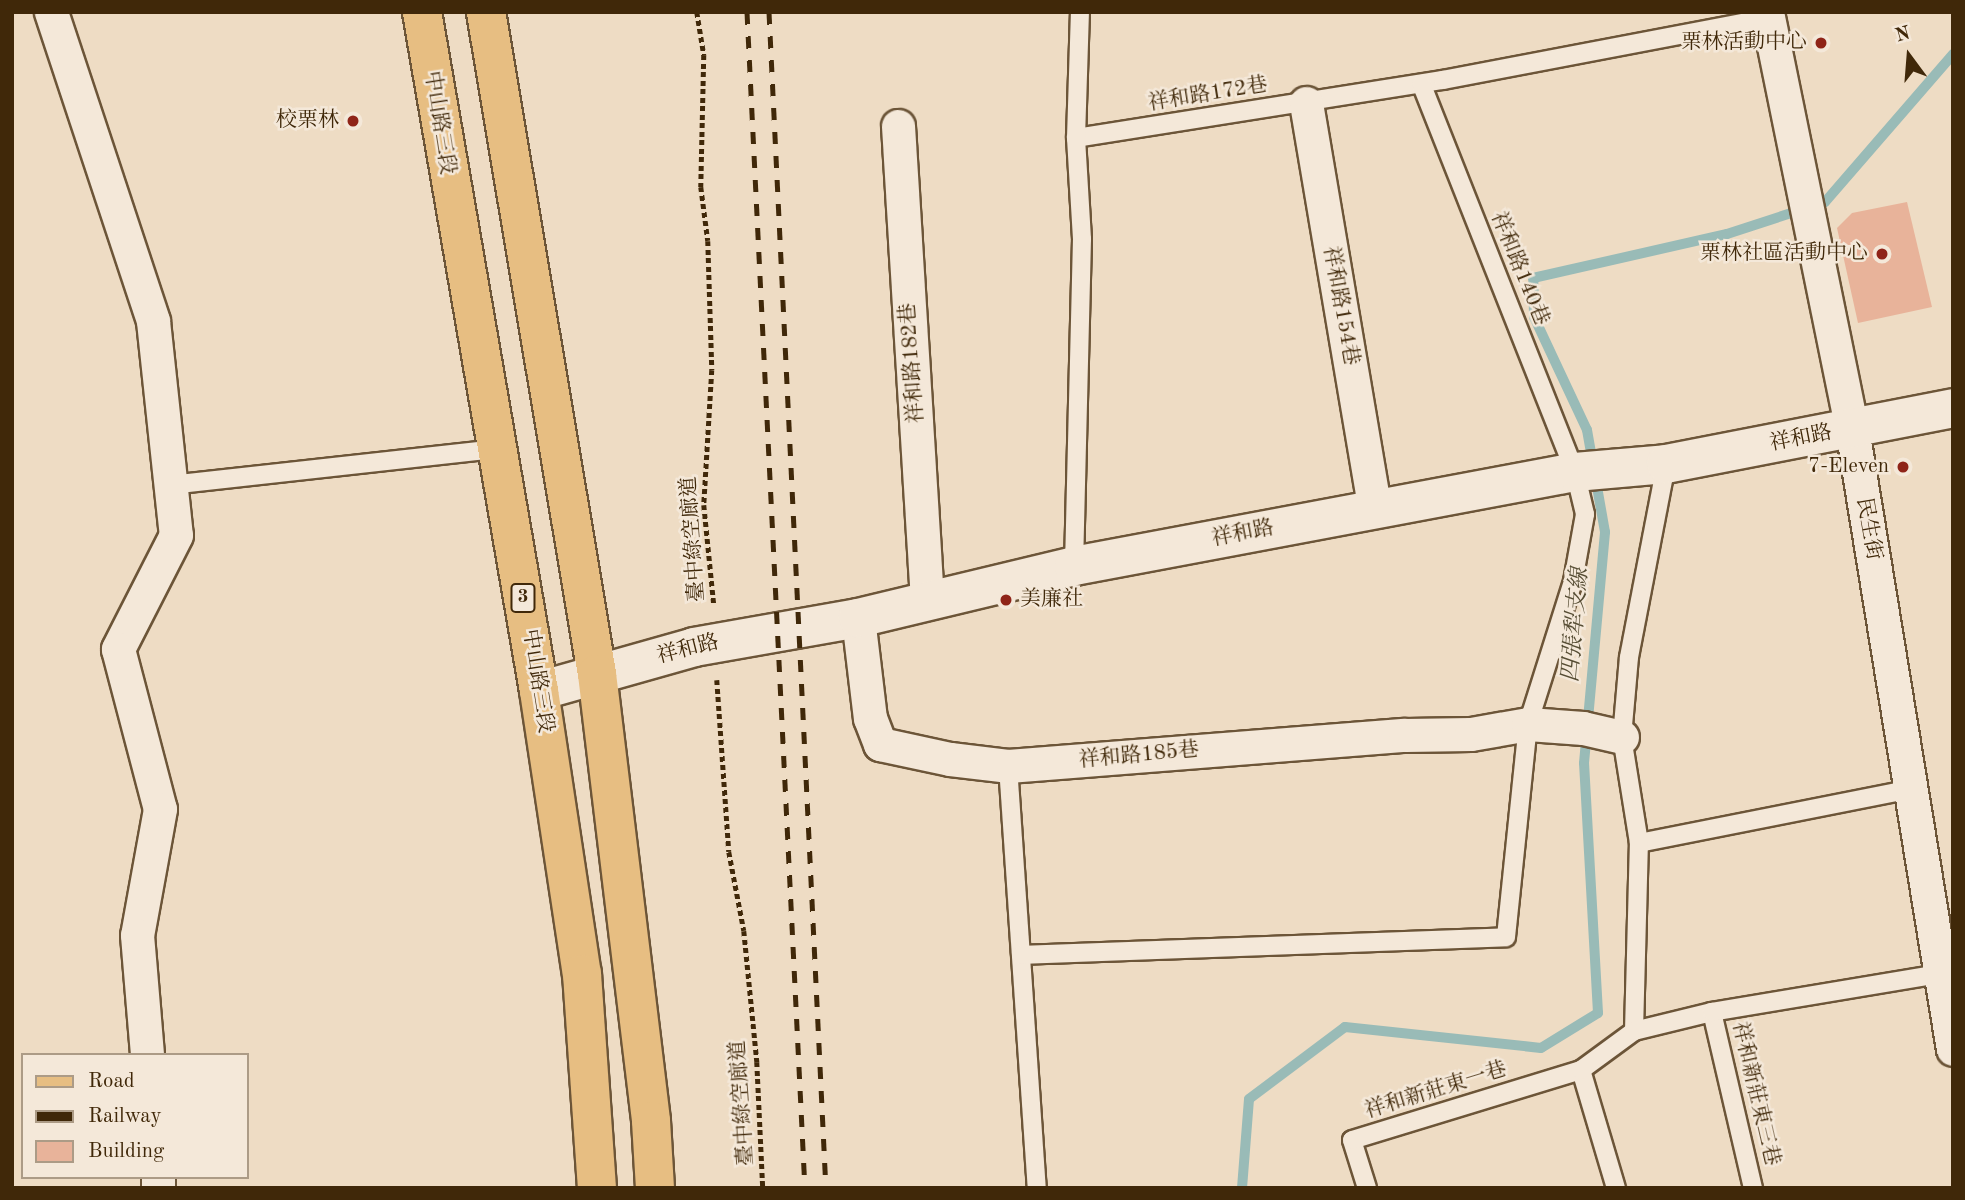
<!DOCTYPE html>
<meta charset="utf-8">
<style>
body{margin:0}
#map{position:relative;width:1965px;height:1200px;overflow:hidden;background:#eedcc4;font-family:"Old Standard TT","Noto Serif TC",serif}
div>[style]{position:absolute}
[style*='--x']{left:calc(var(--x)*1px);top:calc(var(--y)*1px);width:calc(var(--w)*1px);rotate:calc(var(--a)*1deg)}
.stream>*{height:10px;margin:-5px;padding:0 5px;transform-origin:5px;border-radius:5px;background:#99bbb7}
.building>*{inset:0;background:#e8b39a}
.path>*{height:4.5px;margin-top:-2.25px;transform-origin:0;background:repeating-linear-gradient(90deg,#402809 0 5px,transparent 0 8.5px)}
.roads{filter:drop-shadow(2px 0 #6c5538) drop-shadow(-2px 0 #6c5538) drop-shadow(0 2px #6c5538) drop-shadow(0 -2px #6c5538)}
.lane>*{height:18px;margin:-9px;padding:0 9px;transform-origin:9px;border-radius:9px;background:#f4e8d9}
.street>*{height:33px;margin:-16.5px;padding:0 16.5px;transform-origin:16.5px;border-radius:16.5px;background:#f4e8d9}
.secondary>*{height:38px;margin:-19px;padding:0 19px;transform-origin:19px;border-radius:19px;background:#f4e8d9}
.primary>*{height:38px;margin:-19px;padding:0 19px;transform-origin:19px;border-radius:19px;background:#e7be82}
.rail>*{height:5px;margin-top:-2.5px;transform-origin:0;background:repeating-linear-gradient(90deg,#402809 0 12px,transparent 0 24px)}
.dots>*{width:19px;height:19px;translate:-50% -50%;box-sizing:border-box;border:4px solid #f4e8d9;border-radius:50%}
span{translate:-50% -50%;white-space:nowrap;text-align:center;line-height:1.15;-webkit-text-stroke:5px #f4e8d9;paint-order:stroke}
.shield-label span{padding:2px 5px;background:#f4e8d9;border:2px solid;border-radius:5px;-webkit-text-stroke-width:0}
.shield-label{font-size:19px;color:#402809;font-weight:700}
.poi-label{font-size:21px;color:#402809}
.right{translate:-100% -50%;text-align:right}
.left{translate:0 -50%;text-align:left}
.street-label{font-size:21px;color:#402809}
.water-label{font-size:23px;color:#564d34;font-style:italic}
.frame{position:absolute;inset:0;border:14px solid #402809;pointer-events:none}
.legend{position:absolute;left:21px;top:1053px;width:228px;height:126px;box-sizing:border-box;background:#f4e8d9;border:2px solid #ac9b86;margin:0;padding:9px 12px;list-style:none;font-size:21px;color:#402809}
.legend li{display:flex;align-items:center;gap:14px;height:35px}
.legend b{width:35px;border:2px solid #ac9b86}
.north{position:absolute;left:1874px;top:21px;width:70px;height:70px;-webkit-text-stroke:5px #f4e8d9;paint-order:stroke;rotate:344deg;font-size:19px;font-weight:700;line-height:28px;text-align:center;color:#402809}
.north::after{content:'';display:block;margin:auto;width:24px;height:32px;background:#402809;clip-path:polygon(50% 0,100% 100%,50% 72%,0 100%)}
</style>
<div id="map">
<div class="stream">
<div style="--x:1242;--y:1188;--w:89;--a:-85.5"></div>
<div style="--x:1249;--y:1099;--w:120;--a:-36.9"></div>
<div style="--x:1345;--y:1027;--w:197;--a:6.1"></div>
<div style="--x:1541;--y:1048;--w:67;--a:-31.6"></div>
<div style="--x:1598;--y:1013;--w:250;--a:-93.2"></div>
<div style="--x:1584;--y:763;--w:232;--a:-84.8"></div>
<div style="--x:1605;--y:532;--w:104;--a:-100"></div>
<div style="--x:1587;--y:430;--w:125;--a:-115.1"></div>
<div style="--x:1534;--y:317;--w:39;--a:-91"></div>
<div style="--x:1533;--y:278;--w:199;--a:-12.8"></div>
<div style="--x:1727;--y:234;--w:103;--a:-18.1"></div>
<div style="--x:1825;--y:202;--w:196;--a:-49.1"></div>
</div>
<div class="building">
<div style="clip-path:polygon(1907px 202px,1932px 307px,1858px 323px,1837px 228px,1852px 213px)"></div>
</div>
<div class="path">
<div style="--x:697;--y:12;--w:44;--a:80.8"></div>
<div style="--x:704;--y:55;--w:132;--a:91.3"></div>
<div style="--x:701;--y:187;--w:54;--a:82.6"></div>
<div style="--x:708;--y:241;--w:129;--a:88.2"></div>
<div style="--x:712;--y:370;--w:135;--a:93.4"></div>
<div style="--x:704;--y:505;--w:100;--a:84.3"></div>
<div style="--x:717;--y:680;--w:172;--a:86"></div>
<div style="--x:729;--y:852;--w:80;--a:79.2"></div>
<div style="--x:744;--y:931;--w:132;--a:84.3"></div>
<div style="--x:757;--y:1062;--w:126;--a:87.3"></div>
</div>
<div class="roads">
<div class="lane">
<div style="--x:1076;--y:138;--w:372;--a:-9"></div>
<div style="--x:1443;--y:80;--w:331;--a:-10.8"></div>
<div style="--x:170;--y:485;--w:329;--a:-6.3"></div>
<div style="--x:1074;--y:566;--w:327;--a:-88.6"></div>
<div style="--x:1082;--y:239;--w:101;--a:-93.4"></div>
<div style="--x:1076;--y:138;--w:126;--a:-88.2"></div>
<div style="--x:1008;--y:766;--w:423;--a:86.1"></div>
<div style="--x:1639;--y:843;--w:278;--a:-11.2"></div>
<div style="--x:1021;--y:955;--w:485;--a:-2.1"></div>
<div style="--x:1506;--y:937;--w:214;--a:-84.1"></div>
<div style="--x:1528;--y:724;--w:150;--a:-72.5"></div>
<div style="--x:1573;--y:581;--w:68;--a:-79.8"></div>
<div style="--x:1585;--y:514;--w:43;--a:-103.4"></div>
<div style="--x:1575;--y:472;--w:417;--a:-111.6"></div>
<div style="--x:1712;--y:1012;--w:181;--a:76.9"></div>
<div style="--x:1634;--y:1031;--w:188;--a:-88.5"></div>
<div style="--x:1639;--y:843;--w:107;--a:-99.1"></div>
<div style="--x:1622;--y:737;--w:80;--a:-85"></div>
<div style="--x:1629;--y:657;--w:197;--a:-79.1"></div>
<div style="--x:1581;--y:1070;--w:123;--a:73.5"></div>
<div style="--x:1367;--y:1188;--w:50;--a:-107.4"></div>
<div style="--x:1352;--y:1140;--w:239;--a:-17"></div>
<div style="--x:1581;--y:1070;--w:66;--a:-36.3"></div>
<div style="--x:1634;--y:1031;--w:80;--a:-13.7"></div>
<div style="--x:1712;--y:1012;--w:231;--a:-9.5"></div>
</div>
<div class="street">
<div style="--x:51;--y:12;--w:325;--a:71.7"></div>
<div style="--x:153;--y:321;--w:215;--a:83.9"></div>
<div style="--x:176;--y:535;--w:128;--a:117"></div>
<div style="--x:118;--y:649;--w:165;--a:75.3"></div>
<div style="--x:160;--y:809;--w:128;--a:100.3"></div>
<div style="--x:137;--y:935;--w:120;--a:85.2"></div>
<div style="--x:1767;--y:12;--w:426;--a:78.5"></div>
<div style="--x:1852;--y:429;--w:628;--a:80.75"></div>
<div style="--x:1306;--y:103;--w:412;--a:80.4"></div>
<div style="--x:898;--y:126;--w:474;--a:86.5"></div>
<div style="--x:858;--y:618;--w:101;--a:83.2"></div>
<div style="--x:870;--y:718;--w:28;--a:69"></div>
<div style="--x:880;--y:744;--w:72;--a:12.1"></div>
<div style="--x:950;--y:759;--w:58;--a:6.9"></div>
<div style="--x:1008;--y:766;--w:398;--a:-4.5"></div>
<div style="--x:1405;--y:735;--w:66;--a:-0.9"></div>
<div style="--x:1471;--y:734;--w:58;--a:-10"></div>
<div style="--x:1528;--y:724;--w:55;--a:4.2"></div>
<div style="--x:1583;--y:728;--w:40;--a:13"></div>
<div style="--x:158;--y:1177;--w:11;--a:90"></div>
</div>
<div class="secondary">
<div style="--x:539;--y:691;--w:161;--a:-15.8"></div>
<div style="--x:694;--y:647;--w:167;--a:-10"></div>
<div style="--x:858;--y:618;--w:222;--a:-13.5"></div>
<div style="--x:1074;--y:566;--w:510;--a:-10.63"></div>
<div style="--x:1575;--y:472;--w:91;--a:-5"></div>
<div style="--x:1666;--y:464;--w:292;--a:-11"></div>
</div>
<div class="primary">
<div style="--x:422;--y:12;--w:689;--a:80.22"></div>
<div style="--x:539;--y:691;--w:286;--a:81.4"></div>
<div style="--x:582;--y:974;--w:215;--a:86"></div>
<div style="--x:486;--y:12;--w:671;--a:80.48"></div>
<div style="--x:597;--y:674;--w:450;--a:83.1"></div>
<div style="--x:651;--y:1121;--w:67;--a:86.6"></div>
</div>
</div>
<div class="rail">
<div style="--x:747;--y:12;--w:1177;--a:87.18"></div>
<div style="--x:769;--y:12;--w:1177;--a:87.23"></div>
</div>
<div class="dots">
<div style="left:1821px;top:43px;background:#8f2418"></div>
<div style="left:353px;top:121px;background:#8f2418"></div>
<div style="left:1882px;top:254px;background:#8f2418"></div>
<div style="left:1903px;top:467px;background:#8f2418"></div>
<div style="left:1006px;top:600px;background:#8f2418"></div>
</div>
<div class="shield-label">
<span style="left:523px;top:598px">3</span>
</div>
<div class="poi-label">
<span class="right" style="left:1807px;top:43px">栗林活動中心</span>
<span class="right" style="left:339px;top:121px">校栗林</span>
<span class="right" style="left:1868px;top:254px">栗林社區活動中心</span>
<span class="right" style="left:1889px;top:467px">7-Eleven</span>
<span class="left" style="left:1020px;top:600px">美廉社</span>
</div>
<div class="street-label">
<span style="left:1208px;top:95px;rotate:-9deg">祥和路172巷</span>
<span style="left:439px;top:123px;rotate:81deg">中山路三段</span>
<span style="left:1519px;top:269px;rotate:68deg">祥和路140巷</span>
<span style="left:1340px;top:306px;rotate:80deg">祥和路154巷</span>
<span style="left:913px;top:363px;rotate:-94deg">祥和路182巷</span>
<span style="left:1801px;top:439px;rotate:-11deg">祥和路</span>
<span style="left:1868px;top:529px;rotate:80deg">民生街</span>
<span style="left:1243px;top:534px;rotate:-11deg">祥和路</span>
<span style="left:694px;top:539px;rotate:-94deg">臺中綠空廊道</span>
<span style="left:688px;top:650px;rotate:-14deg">祥和路</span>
<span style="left:537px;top:681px;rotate:81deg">中山路三段</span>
<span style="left:1139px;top:756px;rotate:-5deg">祥和路185巷</span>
<span style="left:1436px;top:1091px;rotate:-17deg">祥和新莊東一巷</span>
<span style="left:1755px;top:1094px;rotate:77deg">祥和新莊東三巷</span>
<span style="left:743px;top:1103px;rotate:-94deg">臺中綠空廊道</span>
</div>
<div class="water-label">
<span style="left:1576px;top:625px;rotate:-85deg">四張犁支線</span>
</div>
<div class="frame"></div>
<ul class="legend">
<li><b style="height:9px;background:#e7be82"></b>Road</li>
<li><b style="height:9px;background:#402809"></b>Railway</li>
<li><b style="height:19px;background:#e8b39a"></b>Building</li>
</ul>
<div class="north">N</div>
</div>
